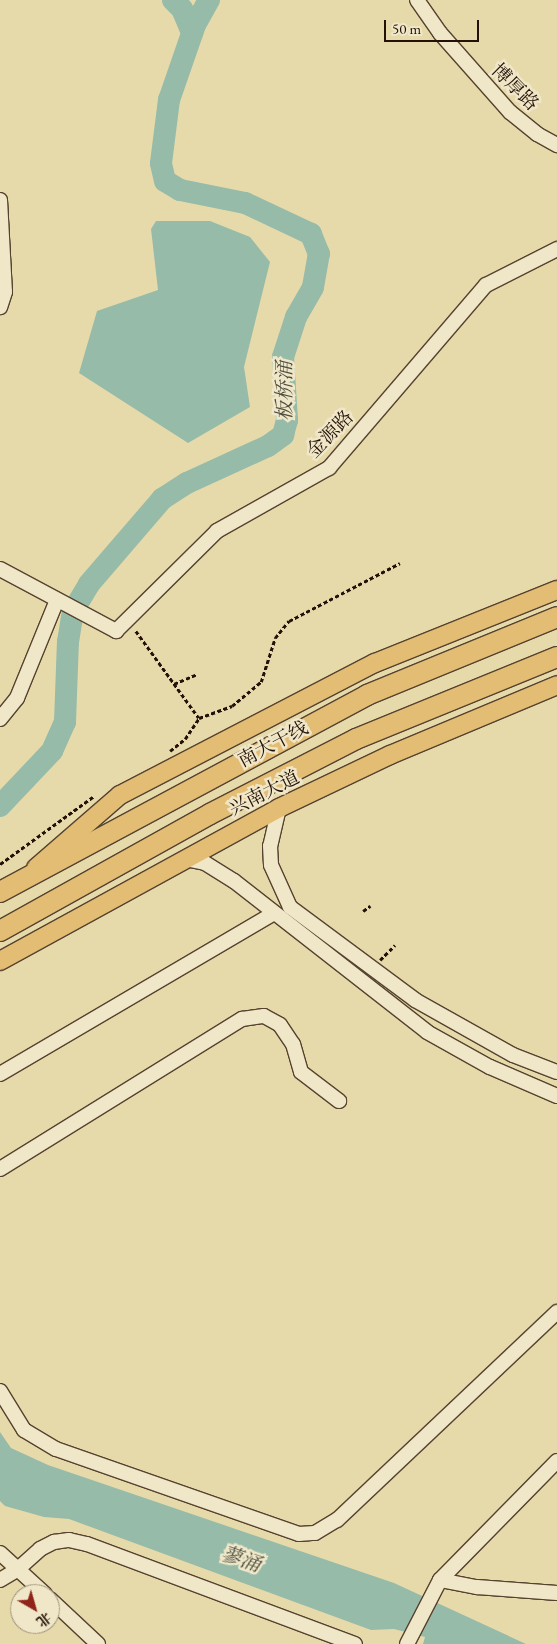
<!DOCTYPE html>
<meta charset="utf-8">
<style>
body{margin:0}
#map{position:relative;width:557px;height:1644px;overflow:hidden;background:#e7daaa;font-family:"EB Garamond","Noto Serif SC",serif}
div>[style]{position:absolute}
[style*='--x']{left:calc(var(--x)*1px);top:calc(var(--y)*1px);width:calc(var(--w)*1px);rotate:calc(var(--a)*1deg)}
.water>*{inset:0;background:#97bba9}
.river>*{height:22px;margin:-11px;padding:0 11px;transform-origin:11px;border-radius:11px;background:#97bba9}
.path>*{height:2.5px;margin-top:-1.25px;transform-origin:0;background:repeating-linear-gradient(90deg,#241006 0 4px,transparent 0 6.5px)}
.roads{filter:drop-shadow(1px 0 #55422f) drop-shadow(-1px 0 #55422f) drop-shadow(0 1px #55422f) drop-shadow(0 -1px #55422f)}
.minor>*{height:14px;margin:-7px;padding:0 7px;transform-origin:7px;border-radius:7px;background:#efe7c8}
.major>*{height:18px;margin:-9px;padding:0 9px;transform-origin:9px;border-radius:9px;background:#e4bd75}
.highway>*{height:20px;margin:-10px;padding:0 10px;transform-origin:10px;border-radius:10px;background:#e4bd75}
span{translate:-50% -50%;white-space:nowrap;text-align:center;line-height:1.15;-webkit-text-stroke:5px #efe7c8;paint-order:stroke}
.street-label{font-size:19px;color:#241006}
.water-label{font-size:20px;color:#4c4c3f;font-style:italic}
.north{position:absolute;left:10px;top:1584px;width:50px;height:50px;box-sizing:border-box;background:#efe7c8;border:1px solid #9e917a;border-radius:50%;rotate:142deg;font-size:14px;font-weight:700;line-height:20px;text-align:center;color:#241006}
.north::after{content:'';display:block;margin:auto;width:18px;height:22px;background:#8f2418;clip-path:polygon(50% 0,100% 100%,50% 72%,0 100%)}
.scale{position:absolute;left:384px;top:20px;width:95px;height:22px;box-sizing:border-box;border:2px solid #241006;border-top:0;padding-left:6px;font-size:15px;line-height:18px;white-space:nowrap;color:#241006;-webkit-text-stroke:4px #efe7c8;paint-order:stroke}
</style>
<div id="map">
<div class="water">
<div style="clip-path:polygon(156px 221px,210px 221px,250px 237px,270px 262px,244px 367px,250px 407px,188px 443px,79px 373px,97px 311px,158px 290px,151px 229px)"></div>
<div style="clip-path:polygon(0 1432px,11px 1448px,48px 1465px,394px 1583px,526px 1644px,423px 1644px,425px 1637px,394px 1629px,371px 1630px,69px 1519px,44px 1517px,5px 1506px,0 1501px)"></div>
</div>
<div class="river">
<div style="--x:173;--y:0;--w:13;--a:45"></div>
<div style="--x:182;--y:9;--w:26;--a:67"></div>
<div style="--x:0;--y:806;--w:76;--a:-46.6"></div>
<div style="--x:52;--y:751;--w:32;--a:-66"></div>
<div style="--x:65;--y:722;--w:80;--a:-87.9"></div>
<div style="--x:68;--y:642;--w:31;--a:-81"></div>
<div style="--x:73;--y:611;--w:31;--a:-59"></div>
<div style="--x:89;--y:584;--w:112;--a:-49.3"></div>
<div style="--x:162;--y:499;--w:30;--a:-33"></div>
<div style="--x:187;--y:483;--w:89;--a:-24.6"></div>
<div style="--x:268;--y:446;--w:19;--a:-36"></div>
<div style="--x:283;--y:435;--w:16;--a:-75"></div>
<div style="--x:287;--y:420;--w:63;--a:-93.6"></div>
<div style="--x:283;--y:357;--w:42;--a:-72"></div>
<div style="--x:296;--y:317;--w:34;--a:-60"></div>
<div style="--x:313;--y:287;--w:34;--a:-80"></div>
<div style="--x:319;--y:254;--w:22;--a:-112"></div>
<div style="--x:311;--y:234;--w:73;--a:-154.8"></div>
<div style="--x:245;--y:203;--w:66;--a:-168.7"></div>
<div style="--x:180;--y:190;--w:17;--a:-149"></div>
<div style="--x:165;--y:181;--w:18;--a:-103"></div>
<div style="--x:161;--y:163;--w:64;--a:-82.8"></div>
<div style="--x:169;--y:100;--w:79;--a:-70.9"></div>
<div style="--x:195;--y:25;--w:29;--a:-61"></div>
</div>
<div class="path">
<div style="--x:136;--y:631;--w:107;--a:54.1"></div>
<div style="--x:199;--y:718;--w:35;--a:-20"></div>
<div style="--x:232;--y:706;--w:38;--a:-40"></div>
<div style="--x:261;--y:682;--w:46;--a:-72.3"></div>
<div style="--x:275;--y:638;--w:22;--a:-51"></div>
<div style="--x:289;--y:621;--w:125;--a:-27.6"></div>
<div style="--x:174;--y:684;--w:25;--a:-23"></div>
<div style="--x:170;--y:751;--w:19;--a:-39"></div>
<div style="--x:185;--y:739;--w:25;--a:-56"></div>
<div style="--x:0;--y:864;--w:116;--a:-35.9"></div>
<div style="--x:363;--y:911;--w:9;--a:-36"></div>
<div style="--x:380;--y:960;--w:21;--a:-45"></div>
</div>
<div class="roads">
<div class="minor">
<div style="--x:417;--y:0;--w:40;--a:55.1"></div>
<div style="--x:440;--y:33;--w:106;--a:48.5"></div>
<div style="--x:510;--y:112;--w:35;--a:39"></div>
<div style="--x:537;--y:134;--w:23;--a:29"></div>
<div style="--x:0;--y:200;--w:92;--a:86.9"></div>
<div style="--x:5;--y:292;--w:16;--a:108"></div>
<div style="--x:0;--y:569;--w:132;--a:28.1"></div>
<div style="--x:116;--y:631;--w:142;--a:-44.7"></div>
<div style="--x:217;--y:531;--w:129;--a:-29.4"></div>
<div style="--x:329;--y:468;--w:241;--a:-49.4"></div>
<div style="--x:486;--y:285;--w:80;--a:-26.9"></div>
<div style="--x:0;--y:719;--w:27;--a:-51"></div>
<div style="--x:17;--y:698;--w:106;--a:-67.8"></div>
<div style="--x:279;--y:808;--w:39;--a:103"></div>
<div style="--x:270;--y:846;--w:19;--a:87"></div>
<div style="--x:271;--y:865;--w:46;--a:65.7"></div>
<div style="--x:290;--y:907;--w:156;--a:36.6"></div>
<div style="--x:415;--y:1000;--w:112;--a:29.3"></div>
<div style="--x:513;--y:1055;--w:47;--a:21.1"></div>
<div style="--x:185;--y:859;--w:20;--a:11"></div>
<div style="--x:205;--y:863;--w:34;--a:32"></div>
<div style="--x:234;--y:881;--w:245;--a:38"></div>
<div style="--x:427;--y:1032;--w:72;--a:29.1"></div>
<div style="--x:490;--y:1067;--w:73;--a:23.4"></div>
<div style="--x:0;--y:1074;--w:318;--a:-30.4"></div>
<div style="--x:0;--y:1169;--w:285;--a:-31.8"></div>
<div style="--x:242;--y:1019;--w:22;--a:-8"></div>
<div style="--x:264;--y:1016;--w:18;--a:29"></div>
<div style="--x:280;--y:1025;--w:23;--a:56"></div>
<div style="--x:293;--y:1044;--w:29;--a:74"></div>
<div style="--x:301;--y:1072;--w:48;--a:37.3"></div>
<div style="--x:0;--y:1391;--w:46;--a:58.4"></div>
<div style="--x:24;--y:1430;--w:37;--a:31"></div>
<div style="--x:56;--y:1449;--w:257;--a:19.3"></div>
<div style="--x:299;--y:1534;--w:16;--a:-4"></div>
<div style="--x:315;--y:1533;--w:26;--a:-31"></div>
<div style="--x:337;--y:1520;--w:303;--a:-43.4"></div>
<div style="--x:0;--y:1553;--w:61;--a:42.3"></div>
<div style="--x:0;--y:1580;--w:21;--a:-31"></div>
<div style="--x:18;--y:1569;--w:30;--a:-42"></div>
<div style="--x:40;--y:1549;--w:16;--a:-27"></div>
<div style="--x:54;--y:1542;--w:15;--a:-8"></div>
<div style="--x:69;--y:1540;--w:18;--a:13"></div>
<div style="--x:87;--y:1544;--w:286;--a:20.5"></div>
<div style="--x:440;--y:1580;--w:38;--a:11"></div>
<div style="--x:477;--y:1587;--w:80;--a:4.3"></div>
<div style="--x:50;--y:1599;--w:66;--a:43.2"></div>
<div style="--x:407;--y:1644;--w:72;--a:-62.7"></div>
<div style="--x:440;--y:1580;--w:167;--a:-45.5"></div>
</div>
<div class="major">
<div style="--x:36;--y:868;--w:111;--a:-41"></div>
<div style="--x:120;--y:795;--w:287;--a:-27.4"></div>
<div style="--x:375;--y:663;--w:196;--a:-21.9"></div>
<div style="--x:0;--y:961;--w:318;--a:-28.7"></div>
<div style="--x:279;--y:808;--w:123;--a:-25.5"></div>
<div style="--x:390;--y:755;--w:181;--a:-22.7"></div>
</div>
<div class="highway">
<div style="--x:0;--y:892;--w:417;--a:-28.2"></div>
<div style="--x:367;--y:695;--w:205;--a:-22.3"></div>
<div style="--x:0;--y:931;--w:240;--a:-29.1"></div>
<div style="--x:210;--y:814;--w:164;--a:-27.2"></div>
<div style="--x:356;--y:739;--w:217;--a:-22.2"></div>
</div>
</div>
<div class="street-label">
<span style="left:515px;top:87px;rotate:45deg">博厚路</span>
<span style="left:330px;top:434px;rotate:-46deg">金源路</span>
<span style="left:273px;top:744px;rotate:-28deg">南大干线</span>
<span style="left:264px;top:793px;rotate:-27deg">兴南大道</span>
</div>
<div class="water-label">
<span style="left:284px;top:391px;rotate:-90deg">板桥涌</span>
<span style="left:241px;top:1559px;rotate:19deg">蓼涌</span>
</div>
<div class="north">北</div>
<div class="scale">50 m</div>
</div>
